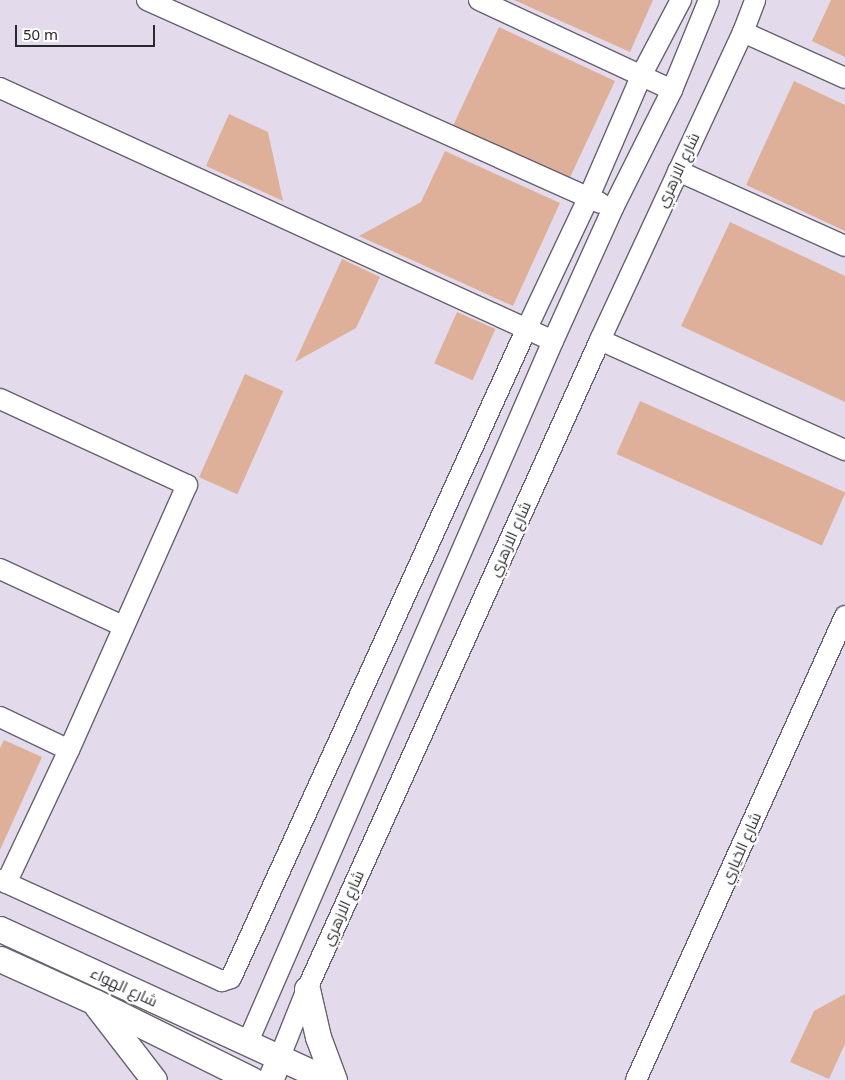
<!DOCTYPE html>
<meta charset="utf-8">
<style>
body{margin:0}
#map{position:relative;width:845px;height:1080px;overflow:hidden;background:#e3dbec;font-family:"Noto Sans",Cairo,sans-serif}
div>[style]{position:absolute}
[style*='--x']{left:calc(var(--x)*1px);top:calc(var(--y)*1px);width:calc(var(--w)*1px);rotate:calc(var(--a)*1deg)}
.building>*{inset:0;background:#dfb099;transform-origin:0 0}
.roads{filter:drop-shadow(1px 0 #67606f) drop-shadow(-1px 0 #67606f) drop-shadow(0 1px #67606f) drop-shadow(0 -1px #67606f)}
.minor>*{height:20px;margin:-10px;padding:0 10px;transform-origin:10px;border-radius:10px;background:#fff}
.major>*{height:25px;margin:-12.5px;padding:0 12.5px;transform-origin:12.5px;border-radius:12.5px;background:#fff}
span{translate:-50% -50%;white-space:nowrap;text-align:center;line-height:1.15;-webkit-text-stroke:4.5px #fff;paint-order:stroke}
.street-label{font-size:15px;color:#2a272d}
.scale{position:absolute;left:15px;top:25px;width:140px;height:22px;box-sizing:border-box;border:2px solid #2a272d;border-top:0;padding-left:6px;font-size:15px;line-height:18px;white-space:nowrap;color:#2a272d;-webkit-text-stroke:4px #fff;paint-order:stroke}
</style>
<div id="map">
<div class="building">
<div style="clip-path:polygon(514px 0,653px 0,630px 52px)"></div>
<div style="clip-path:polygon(831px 0,845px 0,845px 57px,812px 41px)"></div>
<div style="left:499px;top:27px;width:128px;height:113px;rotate:25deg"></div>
<div style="clip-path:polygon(794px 81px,845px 105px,845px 231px,746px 185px)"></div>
<div style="clip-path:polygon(229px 114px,268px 132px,283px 201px,206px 166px)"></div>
<div style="clip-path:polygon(445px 151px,560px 203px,513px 306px,359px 236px,421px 202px)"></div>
<div style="clip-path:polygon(730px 222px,845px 276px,845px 402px,681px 326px)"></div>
<div style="clip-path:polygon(342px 259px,380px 277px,356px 328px,295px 362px)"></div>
<div style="left:457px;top:312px;width:42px;height:56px;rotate:24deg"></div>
<div style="left:245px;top:374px;width:42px;height:113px;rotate:24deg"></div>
<div style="left:640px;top:401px;width:225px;height:58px;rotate:24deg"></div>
<div style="clip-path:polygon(4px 740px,42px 757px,0 850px,0 748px)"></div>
<div style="clip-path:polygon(845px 994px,845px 1044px,829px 1079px,790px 1062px,814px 1011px)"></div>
</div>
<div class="roads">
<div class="minor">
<div style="--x:147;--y:0;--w:496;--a:24.1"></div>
<div style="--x:479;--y:0;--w:213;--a:25"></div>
<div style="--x:743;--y:32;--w:112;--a:24.3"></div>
<div style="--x:0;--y:88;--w:608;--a:24.58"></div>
<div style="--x:678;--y:171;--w:183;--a:24.2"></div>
<div style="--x:600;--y:340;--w:269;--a:24.2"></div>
<div style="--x:0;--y:399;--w:206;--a:24.7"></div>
<div style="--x:187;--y:485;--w:290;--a:114"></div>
<div style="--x:69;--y:750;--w:147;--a:115.3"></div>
<div style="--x:0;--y:569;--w:136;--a:24.9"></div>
<div style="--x:0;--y:717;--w:76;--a:25.6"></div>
<div style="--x:0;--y:880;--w:244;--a:24.5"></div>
<div style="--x:222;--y:981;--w:9;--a:-18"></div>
<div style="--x:231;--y:978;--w:712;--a:-65.52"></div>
<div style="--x:526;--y:330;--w:145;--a:-64.7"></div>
<div style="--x:588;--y:199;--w:136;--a:-66.6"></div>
<div style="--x:642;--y:74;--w:84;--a:-62.2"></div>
<div style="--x:247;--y:1044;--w:767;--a:-66.48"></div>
<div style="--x:553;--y:341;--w:146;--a:-65.7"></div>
<div style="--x:613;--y:208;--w:132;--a:-63.4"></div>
<div style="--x:672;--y:90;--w:97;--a:-67.7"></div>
<div style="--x:279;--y:1059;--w:75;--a:-68.2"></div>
<div style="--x:307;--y:989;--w:712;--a:-65.7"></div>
<div style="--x:600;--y:340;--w:340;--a:-65.1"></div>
<div style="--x:743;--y:32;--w:34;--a:-69"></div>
<div style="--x:636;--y:1080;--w:509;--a:-65.75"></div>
</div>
<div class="major">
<div style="--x:0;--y:929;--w:361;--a:24.7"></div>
<div style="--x:0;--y:959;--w:104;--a:24.4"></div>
<div style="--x:95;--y:1002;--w:175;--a:26.4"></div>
<div style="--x:307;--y:989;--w:49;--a:77.1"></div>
<div style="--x:318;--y:1037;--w:46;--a:69.6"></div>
<div style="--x:97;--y:1006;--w:93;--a:52.4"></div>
<div style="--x:270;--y:1080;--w:23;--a:-67"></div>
</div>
</div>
<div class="street-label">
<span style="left:678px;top:170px;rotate:-65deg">شارع الازهري</span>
<span style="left:510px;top:539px;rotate:-66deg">شارع الازهري</span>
<span style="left:741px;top:848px;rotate:-66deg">شارع الخياري</span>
<span style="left:343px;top:908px;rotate:-66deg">شارع الازهري</span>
<span style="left:124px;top:987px;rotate:25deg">شارع الهواء</span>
</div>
<div class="scale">50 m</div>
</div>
